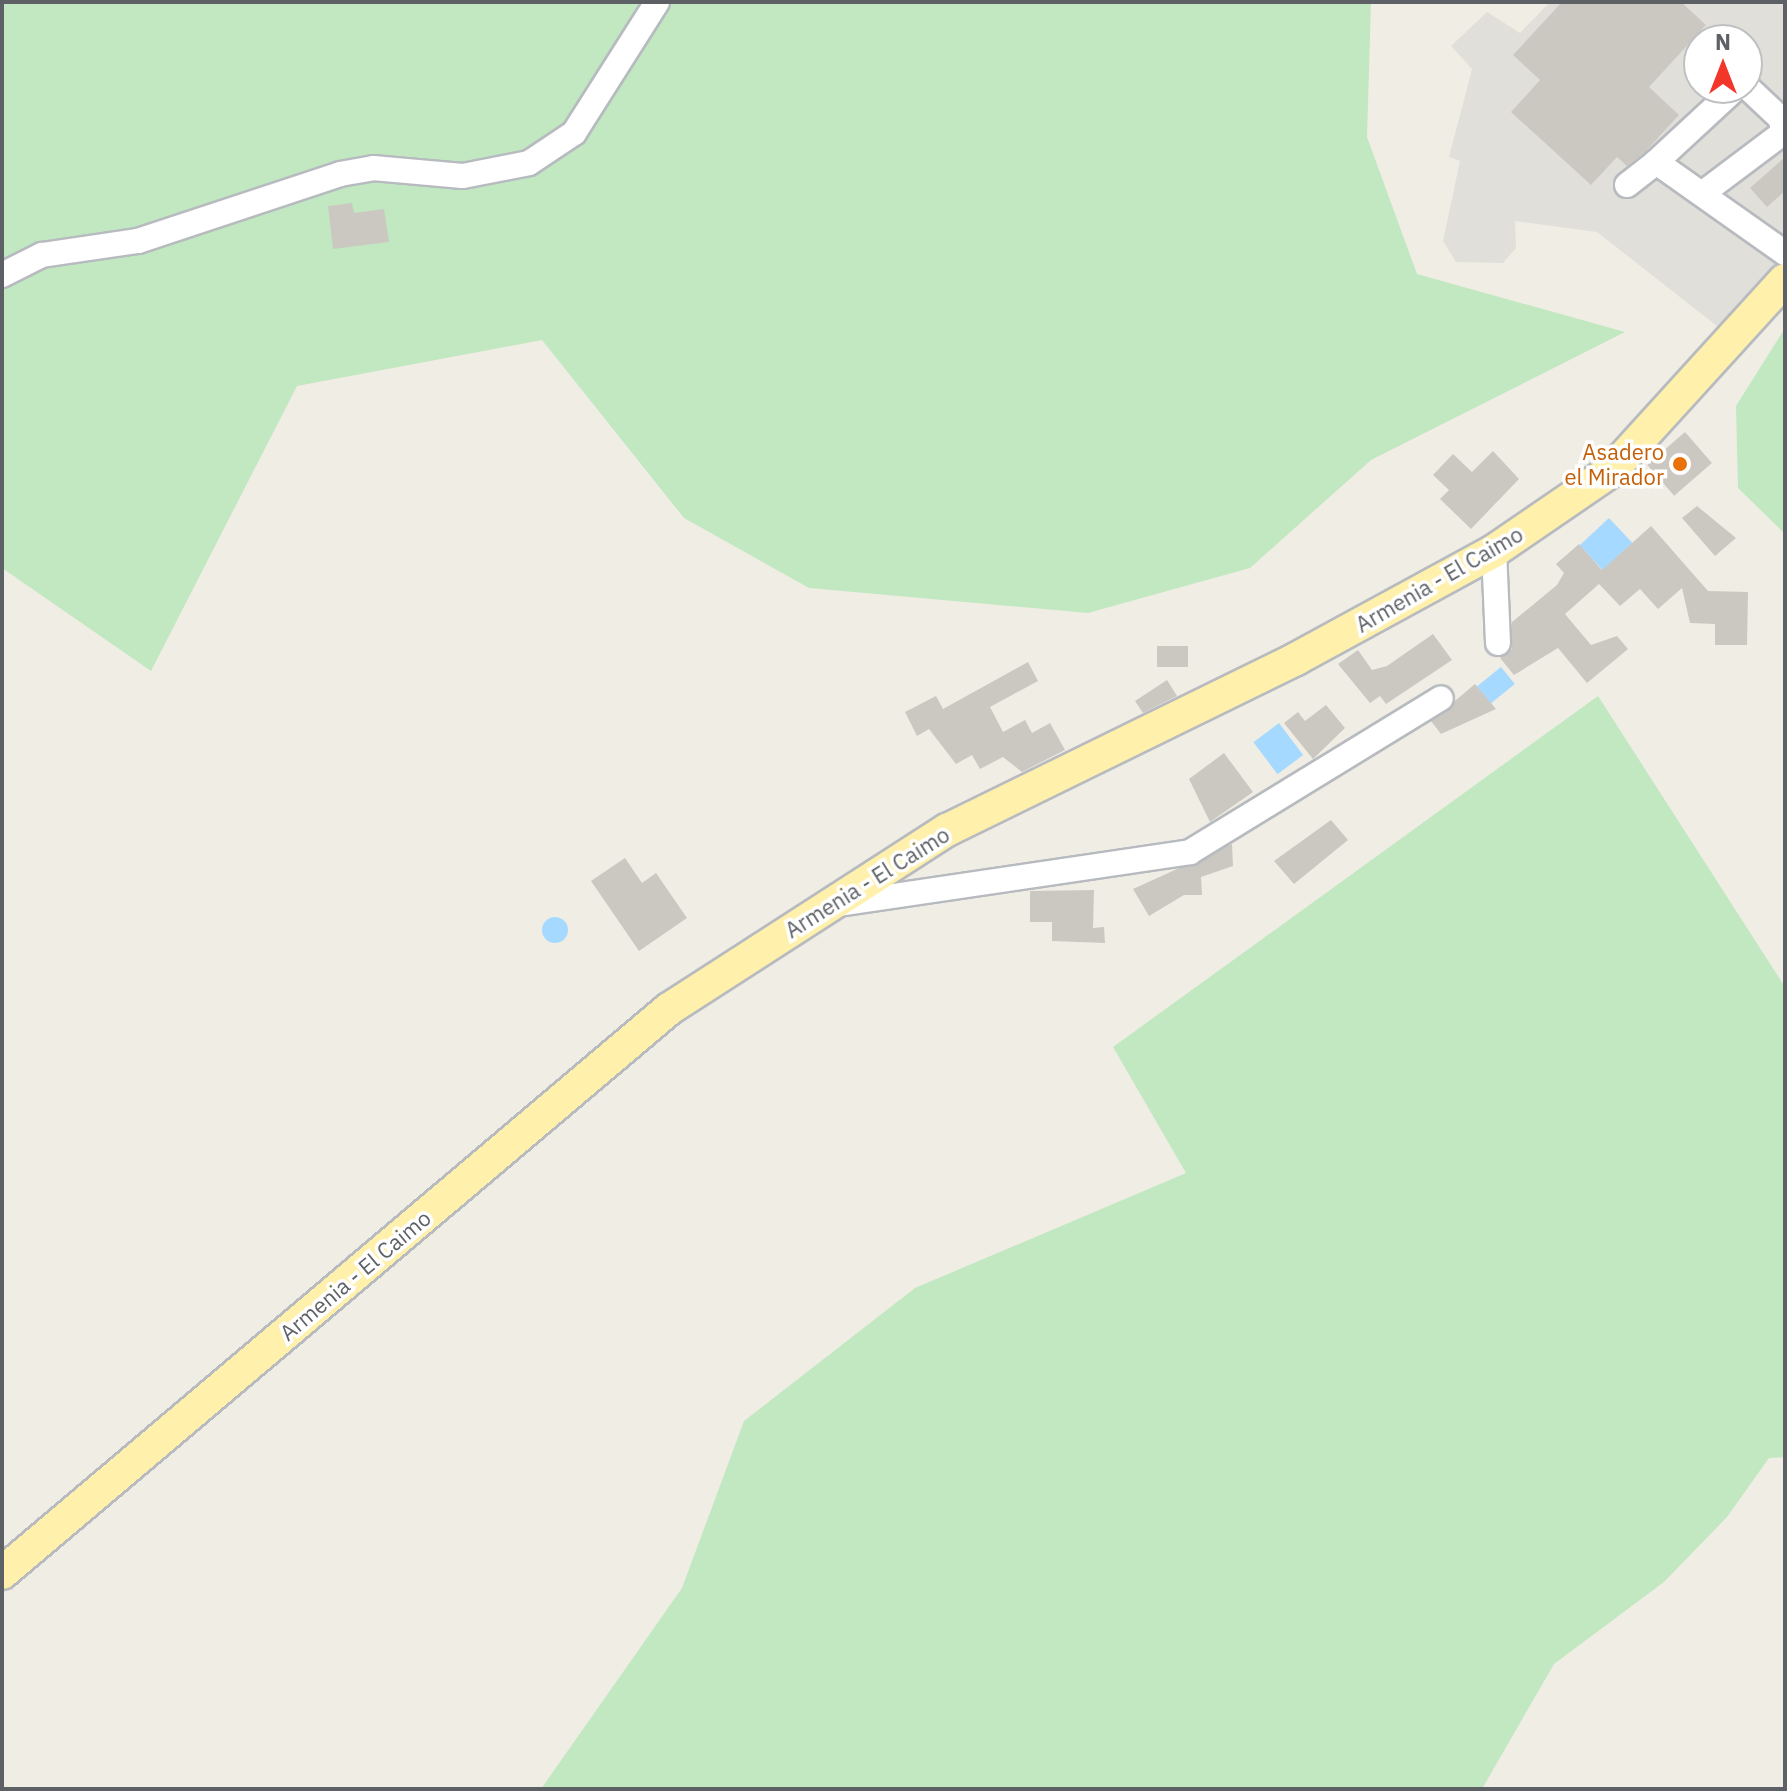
<!DOCTYPE html>
<style>
body{margin:0}
#map{position:relative;width:1787px;height:1791px;overflow:hidden;background:#f0ede5;font-family:"IBM Plex Sans",sans-serif}
div>[style]{position:absolute}
[style*='--x']{left:calc(var(--x)*1px);top:calc(var(--y)*1px);width:calc(var(--w)*1px);rotate:calc(var(--a)*1deg)}
.industrial>*{inset:0;background:#e1dfd9}
.green>*{inset:0;background:#c1e8c0}
.water>*{inset:0;background:#a6d9ff;transform-origin:0 0}
.round{border-radius:50%}
.building>*{inset:0;background:#cbc8c2;transform-origin:0 0}
.roads{filter:drop-shadow(2px 0 #b7bbbf) drop-shadow(-2px 0 #b7bbbf) drop-shadow(0 2px #b7bbbf) drop-shadow(0 -2px #b7bbbf)}
.minor>*{height:24px;margin:-12px;padding:0 12px;transform-origin:12px;border-radius:12px;background:#fff}
.major>*{height:32px;margin:-16px;padding:0 16px;transform-origin:16px;border-radius:16px;background:#fff0ab}
.dots>*{width:22px;height:22px;translate:-50% -50%;box-sizing:border-box;border:4px solid #fff;border-radius:50%}
span{translate:-50% -50%;white-space:nowrap;text-align:center;line-height:1.15;-webkit-text-stroke:7px #fff;paint-order:stroke}
.food-label{font-size:22px;color:#c56008}
.right{translate:-100% -50%;text-align:right}
.street-label{font-size:22px;color:#5d6166}
.frame{position:absolute;inset:0;border:4px solid #5d6166;pointer-events:none}
.north{position:absolute;left:1683px;top:24px;width:80px;height:80px;box-sizing:border-box;background:#fff;border:2px solid #bec0c2;border-radius:50%;rotate:0deg;font-size:22px;font-weight:700;line-height:32px;text-align:center;color:#5d6166}
.north::after{content:'';display:block;margin:auto;width:28px;height:36px;background:#f23629;clip-path:polygon(50% 0,100% 100%,50% 72%,0 100%)}
</style>
<div id="map">
<div class="industrial">
<div style="clip-path:polygon(evenodd,1550px 2px,1785px 2px,1785px 266px,1722px 330px,1597px 232px,1515px 221px,1516px 248px,1503px 263px,1456px 262px,1443px 241px,1460px 161px,1449px 157px,1472px 69px,1451px 46px,1487px 12px,1520px 33px,1550px 2px,1699px 40px,1747px 40px,1747px 88px,1699px 88px,1699px 40px)"></div>
</div>
<div class="green">
<div style="clip-path:polygon(2px 2px,1371px 2px,1367px 137px,1417px 274px,1625px 332px,1371px 460px,1250px 568px,1088px 613px,809px 588px,684px 518px,542px 340px,297px 386px,151px 671px,2px 568px)"></div>
<div style="clip-path:polygon(1785px 328px,1785px 534px,1738px 488px,1736px 406px)"></div>
<div style="clip-path:polygon(1598px 696px,1785px 987px,1785px 1457px,1769px 1458px,1727px 1517px,1664px 1582px,1554px 1664px,1482px 1789px,541px 1789px,682px 1588px,744px 1421px,915px 1288px,1186px 1173px,1113px 1047px)"></div>
</div>
<div class="water">
<div style="left:1609px;top:518px;width:34px;height:40px;rotate:47deg"></div>
<div style="left:1501px;top:667px;width:22px;height:31px;rotate:51deg"></div>
<div style="left:1279px;top:723px;width:40px;height:32px;rotate:53deg"></div>
<div class="round" style="left:542px;top:917px;width:26px;height:26px"></div>
</div>
<div class="building">
<div style="clip-path:polygon(1562px 2px,1681px 2px,1706px 25px,1649px 87px,1679px 115px,1645px 152px,1627px 166px,1617px 157px,1591px 185px,1511px 112px,1540px 80px,1513px 55px)"></div>
<div style="clip-path:polygon(1785px 157px,1785px 191px,1767px 207px,1750px 188px)"></div>
<div style="clip-path:polygon(352px 203px,354px 213px,384px 209px,389px 242px,333px 249px,328px 206px)"></div>
<div style="left:1685px;top:432px;width:41px;height:50px;rotate:49deg"></div>
<div style="clip-path:polygon(1493px 451px,1519px 479px,1471px 529px,1440px 499px,1449px 490px,1433px 475px,1453px 454px,1472px 472px)"></div>
<div style="clip-path:polygon(1697px 506px,1736px 538px,1715px 556px,1682px 518px)"></div>
<div style="clip-path:polygon(1651px 526px,1708px 591px,1748px 592px,1747px 645px,1715px 645px,1715px 624px,1690px 623px,1682px 588px,1658px 609px,1640px 589px,1620px 606px,1599px 584px,1565px 614px,1591px 645px,1617px 636px,1628px 649px,1587px 683px,1558px 648px,1514px 675px,1500px 658px,1512px 649px,1512px 622px,1557px 585px,1564px 573px,1556px 564px,1579px 544px,1602px 570px)"></div>
<div style="clip-path:polygon(1433px 634px,1452px 660px,1386px 704px,1380px 696px,1370px 703px,1338px 664px,1358px 650px,1372px 670px,1387px 666px)"></div>
<div style="left:1188px;top:646px;width:21px;height:31px;rotate:90deg"></div>
<div style="clip-path:polygon(1028px 662px,1038px 681px,990px 707px,1003px 732px,1025px 720px,1032px 733px,1050px 723px,1065px 750px,1022px 772px,1003px 757px,980px 769px,972px 755px,956px 764px,929px 729px,917px 736px,905px 712px,936px 696px,943px 709px)"></div>
<div style="clip-path:polygon(1167px 680px,1177px 696px,1143px 713px,1135px 701px)"></div>
<div style="clip-path:polygon(1475px 684px,1496px 709px,1441px 734px,1431px 721px)"></div>
<div style="clip-path:polygon(1326px 705px,1345px 728px,1313px 759px,1284px 723px,1298px 712px,1305px 721px)"></div>
<div style="clip-path:polygon(1224px 753px,1253px 792px,1210px 822px,1189px 779px)"></div>
<div style="clip-path:polygon(1331px 820px,1348px 840px,1294px 884px,1274px 861px)"></div>
<div style="clip-path:polygon(1232px 844px,1233px 866px,1201px 877px,1202px 895px,1184px 895px,1149px 916px,1133px 889px)"></div>
<div style="clip-path:polygon(625px 858px,642px 883px,656px 873px,687px 918px,639px 951px,591px 881px)"></div>
<div style="clip-path:polygon(1094px 890px,1093px 928px,1104px 927px,1105px 943px,1052px 941px,1052px 922px,1030px 922px,1030px 891px)"></div>
</div>
<div class="roads">
<div class="minor">
<div style="--x:1656;--y:162;--w:109;--a:-42.8"></div>
<div style="--x:1627;--y:185;--w:37;--a:-38"></div>
<div style="--x:1656;--y:162;--w:158;--a:35.2"></div>
<div style="--x:1703;--y:193;--w:100;--a:-36.9"></div>
<div style="--x:1783;--y:133;--w:14;--a:-98"></div>
<div style="--x:1781;--y:119;--w:47;--a:-136.7"></div>
<div style="--x:2;--y:275;--w:45;--a:-26.6"></div>
<div style="--x:42;--y:255;--w:97;--a:-8.3"></div>
<div style="--x:138;--y:241;--w:213;--a:-18.3"></div>
<div style="--x:340;--y:174;--w:34;--a:-10"></div>
<div style="--x:373;--y:168;--w:90;--a:5.1"></div>
<div style="--x:463;--y:176;--w:67;--a:-11.1"></div>
<div style="--x:529;--y:163;--w:54;--a:-33.7"></div>
<div style="--x:574;--y:133;--w:155;--a:-57.6"></div>
<div style="--x:1494;--y:551;--w:92;--a:87.5"></div>
<div style="--x:839;--y:904;--w:355;--a:-8.4"></div>
<div style="--x:1190;--y:852;--w:294;--a:-31.5"></div>
</div>
<div class="major">
<div style="--x:2;--y:1573;--w:873;--a:-40.22"></div>
<div style="--x:669;--y:1009;--w:331;--a:-32.8"></div>
<div style="--x:947;--y:830;--w:389;--a:-26.1"></div>
<div style="--x:1296;--y:659;--w:226;--a:-28.6"></div>
<div style="--x:1494;--y:551;--w:142;--a:-34.4"></div>
<div style="--x:1611;--y:471;--w:258;--a:-47.7"></div>
</div>
</div>
<div class="dots">
<div style="left:1680px;top:464px;background:#e8710a"></div>
</div>
<div class="food-label">
<span class="right" style="left:1664px;top:464px">Asadero<br>el Mirador</span>
</div>
<div class="street-label">
<span style="left:1439px;top:579px;rotate:-30deg">Armenia - El Caimo</span>
<span style="left:867px;top:882px;rotate:-32deg">Armenia - El Caimo</span>
<span style="left:355px;top:1275px;rotate:-40deg">Armenia - El Caimo</span>
</div>
<div class="frame"></div>
<div class="north">N</div>
</div>
